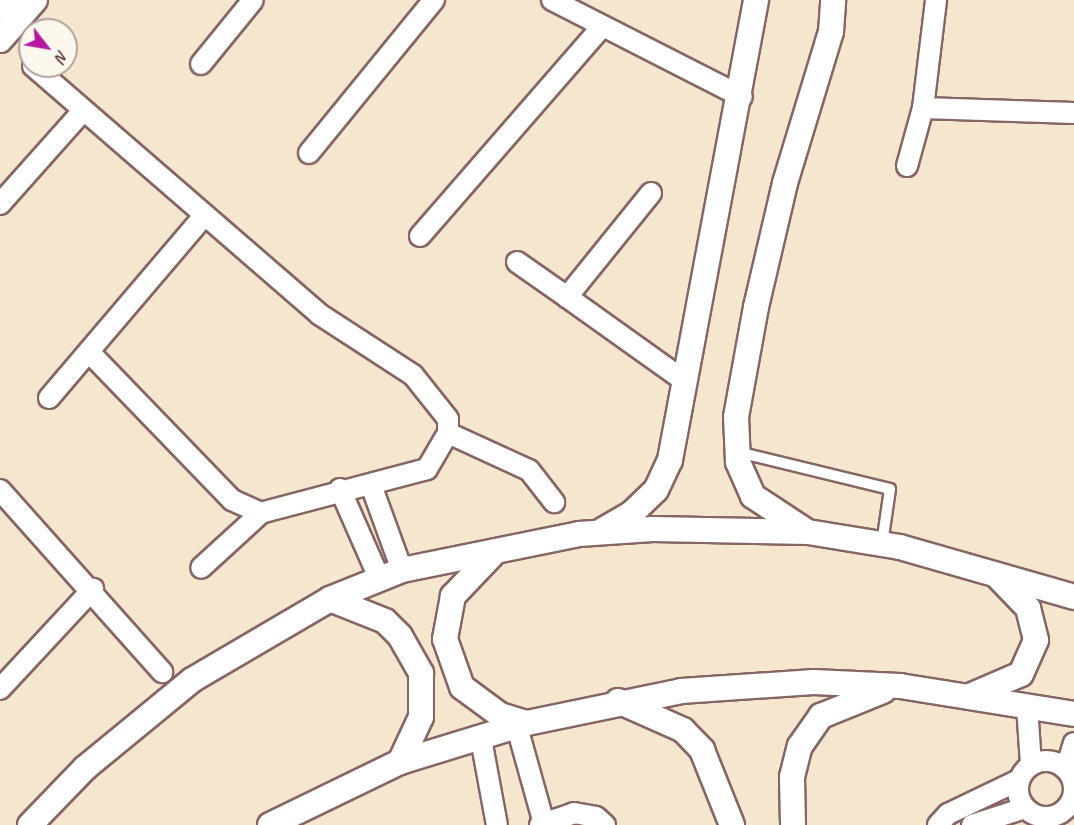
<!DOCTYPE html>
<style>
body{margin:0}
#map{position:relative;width:1074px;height:825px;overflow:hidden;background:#f4e7ce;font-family:Caveat,sans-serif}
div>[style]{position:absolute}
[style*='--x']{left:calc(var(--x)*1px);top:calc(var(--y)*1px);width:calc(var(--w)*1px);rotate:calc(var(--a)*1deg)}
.roads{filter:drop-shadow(2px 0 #866564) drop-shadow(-2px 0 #866564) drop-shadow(0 2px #866564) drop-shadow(0 -2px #866564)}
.service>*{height:10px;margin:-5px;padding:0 5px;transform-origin:5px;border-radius:5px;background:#fff}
.minor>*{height:20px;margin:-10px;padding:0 10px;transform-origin:10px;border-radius:10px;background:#fff}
.minor>.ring{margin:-10px;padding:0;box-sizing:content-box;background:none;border:20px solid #fff;border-radius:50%}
.tertiary>*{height:24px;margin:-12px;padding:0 12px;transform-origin:12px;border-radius:12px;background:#fff}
span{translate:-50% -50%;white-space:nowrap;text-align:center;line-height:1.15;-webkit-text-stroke:4.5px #fbf7ec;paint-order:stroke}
.north{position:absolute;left:18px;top:18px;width:60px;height:60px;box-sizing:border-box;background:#fbf7ec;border:2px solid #b4a19f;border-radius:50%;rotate:121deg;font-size:16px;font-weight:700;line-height:24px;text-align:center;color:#4a1f2b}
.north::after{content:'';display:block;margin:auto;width:21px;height:27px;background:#b5179e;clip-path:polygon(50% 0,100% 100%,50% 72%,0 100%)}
</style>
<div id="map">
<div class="roads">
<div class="service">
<div style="--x:738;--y:452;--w:156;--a:13.7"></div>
<div style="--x:890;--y:489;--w:56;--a:98.3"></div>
</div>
<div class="minor">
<div style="--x:552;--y:0;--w:213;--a:27"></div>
<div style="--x:201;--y:64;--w:82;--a:-50.9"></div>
<div style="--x:33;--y:66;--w:379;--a:40.9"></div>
<div style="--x:319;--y:314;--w:112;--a:33"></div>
<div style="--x:413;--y:375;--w:56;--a:51.5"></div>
<div style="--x:448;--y:419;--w:14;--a:90"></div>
<div style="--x:448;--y:433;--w:42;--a:120.3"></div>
<div style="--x:427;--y:469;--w:172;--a:165.2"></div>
<div style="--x:261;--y:513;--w:81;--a:137.5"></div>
<div style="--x:923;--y:108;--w:151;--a:1.9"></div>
<div style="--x:309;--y:153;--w:198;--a:-50.8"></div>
<div style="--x:907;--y:166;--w:60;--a:-74.6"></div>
<div style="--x:923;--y:108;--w:109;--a:-83.1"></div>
<div style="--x:651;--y:193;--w:134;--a:128.9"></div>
<div style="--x:567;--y:297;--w:146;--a:35.5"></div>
<div style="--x:0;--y:204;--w:125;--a:-48.3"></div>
<div style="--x:420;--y:236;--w:277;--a:-49"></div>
<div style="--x:517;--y:262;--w:61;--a:35"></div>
<div style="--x:91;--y:354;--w:203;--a:46"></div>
<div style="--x:232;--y:500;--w:32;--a:24"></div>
<div style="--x:49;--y:398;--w:239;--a:-49.6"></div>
<div style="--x:448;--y:433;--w:89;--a:24.6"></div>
<div style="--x:529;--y:470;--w:41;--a:52"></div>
<div style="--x:371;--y:485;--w:90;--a:70"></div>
<div style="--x:340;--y:489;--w:97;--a:66.3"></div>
<div style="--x:0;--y:490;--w:244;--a:48.3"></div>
<div style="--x:0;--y:689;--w:137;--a:-47.1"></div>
<div style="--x:1027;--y:706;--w:59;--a:86.1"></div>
<div style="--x:517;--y:727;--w:101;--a:74.4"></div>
<div style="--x:481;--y:739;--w:87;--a:79.5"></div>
<div class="ring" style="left:1018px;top:761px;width:36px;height:36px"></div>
<div style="--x:1066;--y:769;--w:27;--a:-73"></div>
<div style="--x:540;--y:825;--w:36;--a:-19"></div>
<div style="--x:574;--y:813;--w:22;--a:10"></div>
<div style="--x:596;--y:817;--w:12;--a:42"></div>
<div style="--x:938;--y:825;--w:15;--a:-48"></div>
<div style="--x:948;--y:814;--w:79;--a:-25.6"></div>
<div style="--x:972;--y:825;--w:56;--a:-17.8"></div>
</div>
<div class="tertiary">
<div style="--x:0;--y:9;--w:26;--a:-21"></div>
<div style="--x:0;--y:40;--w:53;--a:-48.8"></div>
<div style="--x:803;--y:529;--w:60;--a:-146.6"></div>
<div style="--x:753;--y:496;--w:37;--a:-114"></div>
<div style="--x:738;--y:462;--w:45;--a:-92.5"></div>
<div style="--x:736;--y:417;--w:112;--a:-79.7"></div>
<div style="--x:756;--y:307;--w:127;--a:-76.8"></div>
<div style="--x:785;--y:183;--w:158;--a:-73.1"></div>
<div style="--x:831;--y:32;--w:32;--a:-86"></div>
<div style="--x:603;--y:530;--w:34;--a:-30"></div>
<div style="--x:632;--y:513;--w:33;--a:-44"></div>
<div style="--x:656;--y:490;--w:33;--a:-65"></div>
<div style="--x:670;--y:460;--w:468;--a:-79.4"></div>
<div style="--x:492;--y:555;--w:57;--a:133.6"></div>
<div style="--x:453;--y:596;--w:44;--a:100.5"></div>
<div style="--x:445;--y:639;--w:51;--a:70.5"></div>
<div style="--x:462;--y:687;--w:47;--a:36.4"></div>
<div style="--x:500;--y:715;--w:28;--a:17"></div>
<div style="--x:330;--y:599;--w:59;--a:21.8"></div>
<div style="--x:385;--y:621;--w:21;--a:45"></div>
<div style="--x:400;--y:636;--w:43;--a:60.4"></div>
<div style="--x:421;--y:673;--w:44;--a:90"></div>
<div style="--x:421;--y:717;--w:50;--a:115"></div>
<div style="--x:972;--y:695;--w:53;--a:-23.2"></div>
<div style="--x:1021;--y:674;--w:37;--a:-66"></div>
<div style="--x:1036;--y:640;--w:33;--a:-104"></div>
<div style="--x:1028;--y:608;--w:42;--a:-134"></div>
<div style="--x:618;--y:701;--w:71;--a:24"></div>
<div style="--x:683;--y:730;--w:28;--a:46"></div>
<div style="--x:702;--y:750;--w:81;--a:68.2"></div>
<div style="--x:30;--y:825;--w:79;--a:-46"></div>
<div style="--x:85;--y:768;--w:139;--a:-39.4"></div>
<div style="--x:192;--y:680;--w:160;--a:-30.4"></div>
<div style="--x:330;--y:599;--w:78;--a:-21.9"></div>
<div style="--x:402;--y:570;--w:181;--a:-11.5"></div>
<div style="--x:579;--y:534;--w:74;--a:-3.9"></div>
<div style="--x:653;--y:529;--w:155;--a:1.1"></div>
<div style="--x:808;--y:532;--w:93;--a:9.3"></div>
<div style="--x:900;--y:547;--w:181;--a:16"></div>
<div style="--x:270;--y:825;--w:144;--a:-25.9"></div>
<div style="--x:400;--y:762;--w:133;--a:-17.1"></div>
<div style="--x:527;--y:723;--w:157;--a:-11.7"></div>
<div style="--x:681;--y:691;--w:133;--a:-3.9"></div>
<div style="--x:814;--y:682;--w:86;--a:2.7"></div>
<div style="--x:900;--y:686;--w:176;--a:9.1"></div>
<div style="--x:793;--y:825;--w:48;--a:-91.2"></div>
<div style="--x:792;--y:777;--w:32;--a:-76"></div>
<div style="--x:800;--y:746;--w:37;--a:-55"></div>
<div style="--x:821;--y:716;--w:67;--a:-22"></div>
</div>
</div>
<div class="north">N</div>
</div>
